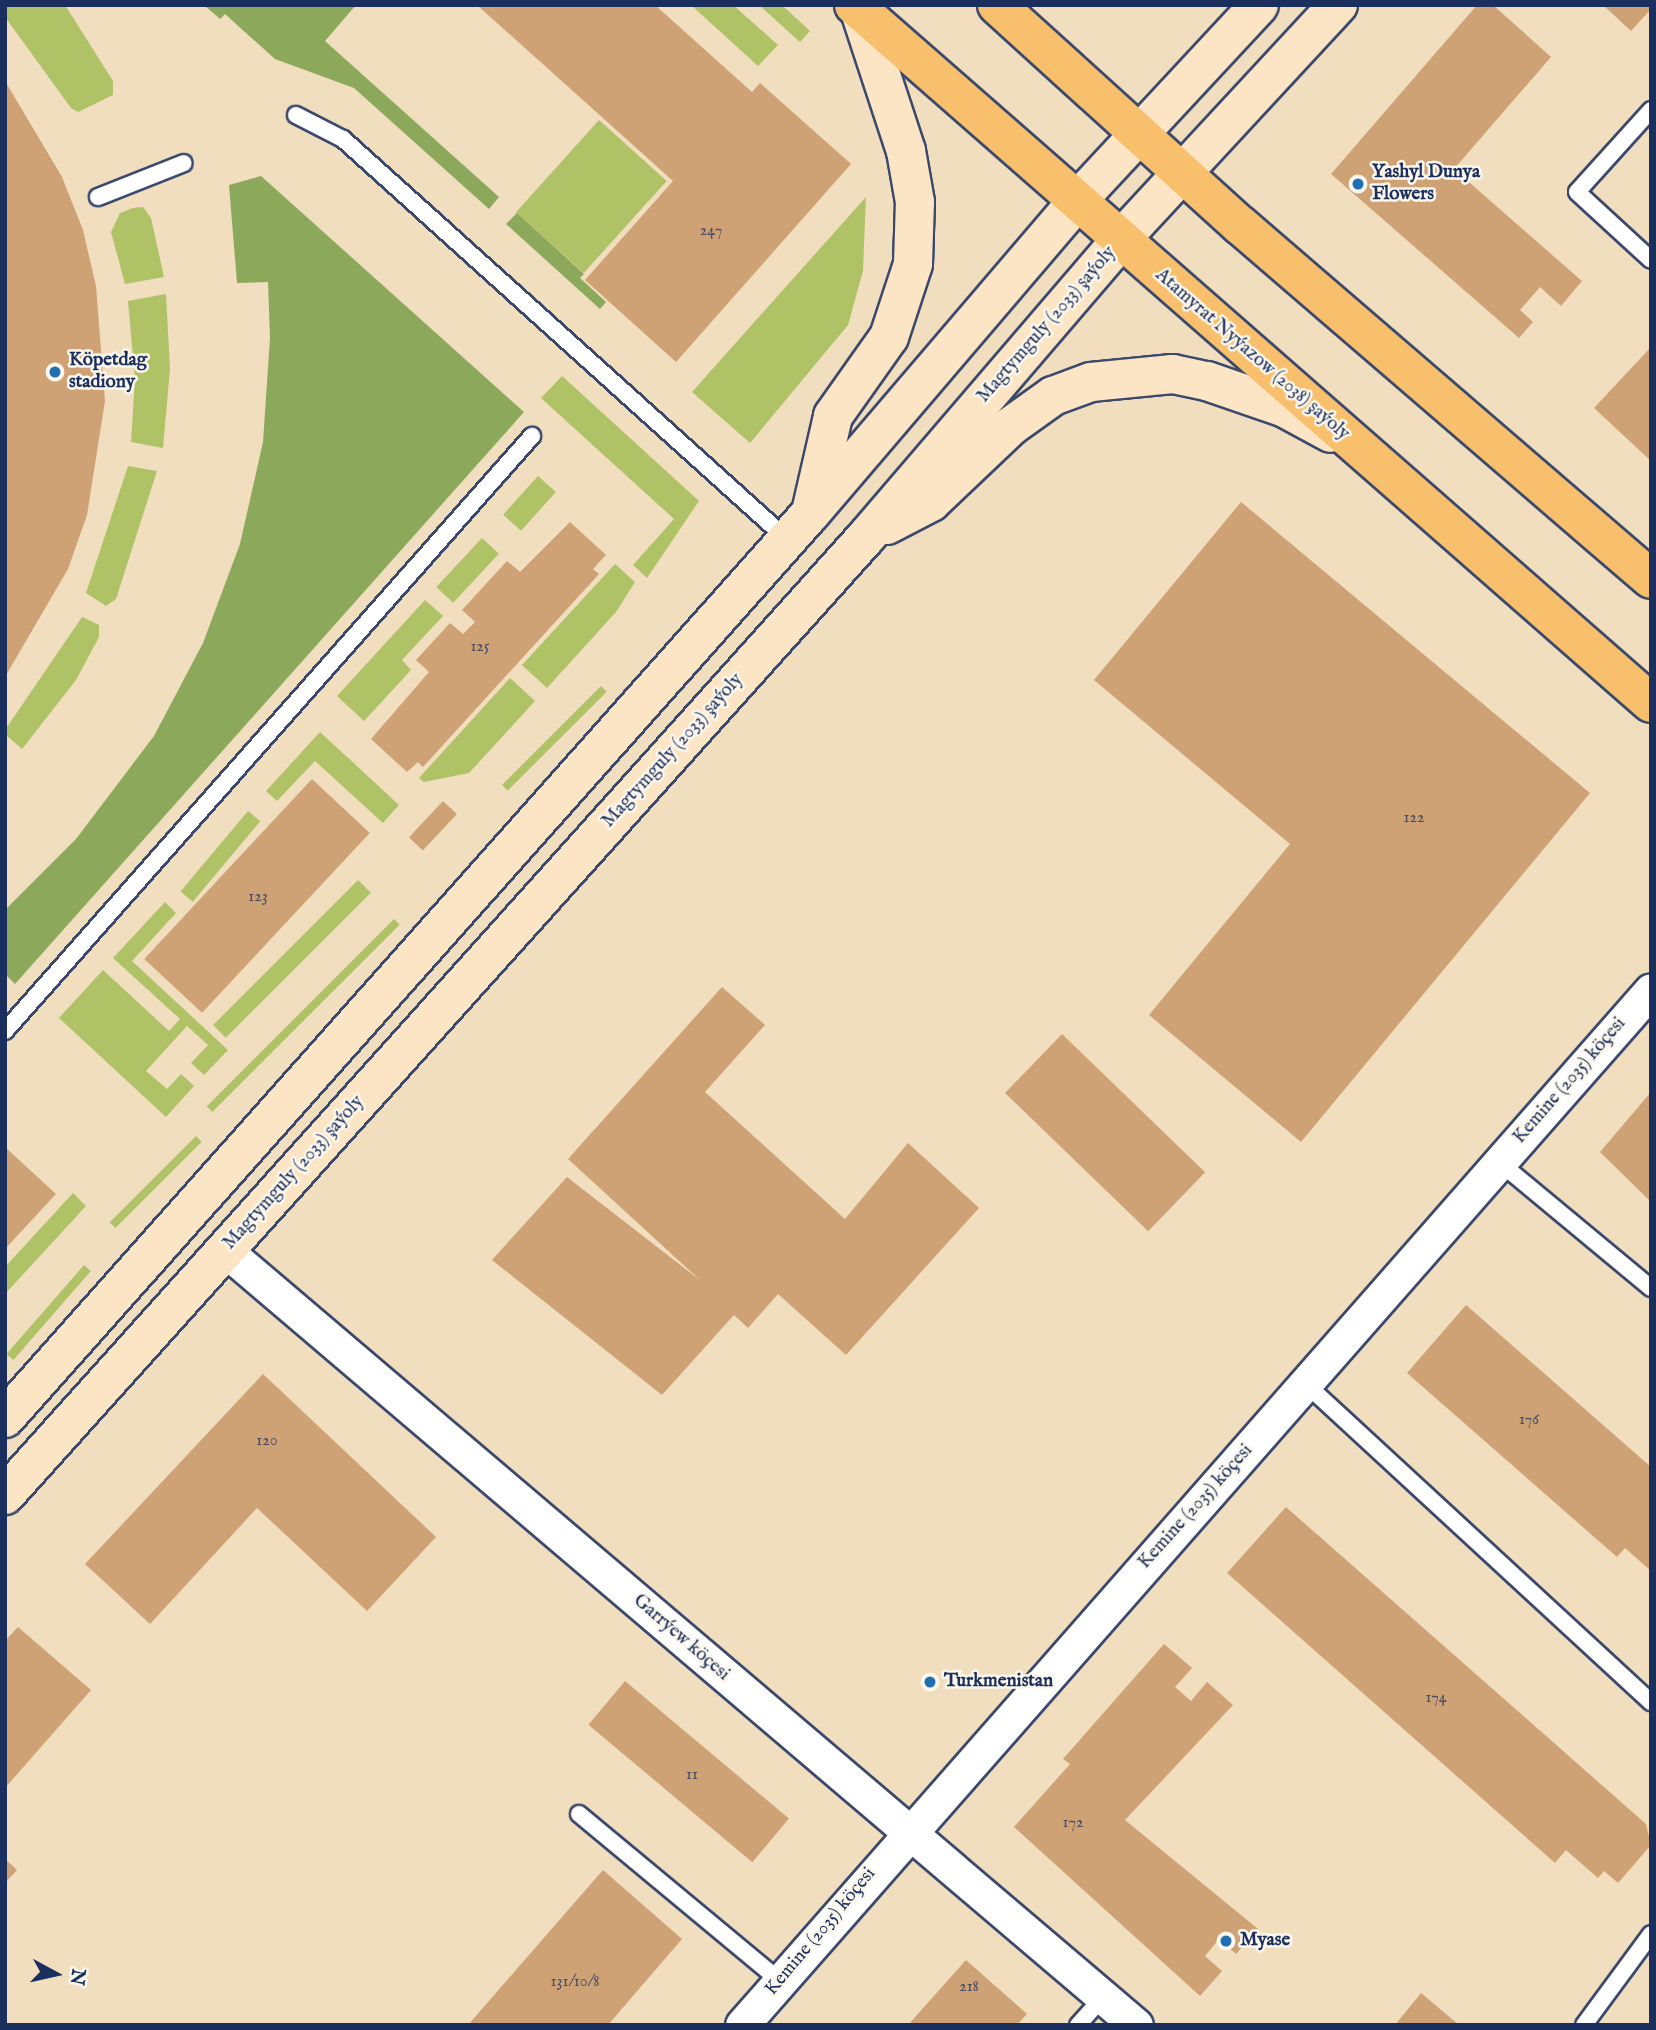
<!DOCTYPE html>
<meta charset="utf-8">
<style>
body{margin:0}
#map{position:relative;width:1656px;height:2030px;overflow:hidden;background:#f0debf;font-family:"IM FELL English",serif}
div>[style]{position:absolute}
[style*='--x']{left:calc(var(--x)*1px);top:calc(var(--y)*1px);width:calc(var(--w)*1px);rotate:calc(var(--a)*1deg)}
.green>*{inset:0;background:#afc266;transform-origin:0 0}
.forest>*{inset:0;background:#8ba85b}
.building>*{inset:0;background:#cfa276;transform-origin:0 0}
.roads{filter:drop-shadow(2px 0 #3b496d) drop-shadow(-2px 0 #3b496d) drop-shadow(0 2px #3b496d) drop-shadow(0 -2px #3b496d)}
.service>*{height:16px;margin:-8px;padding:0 8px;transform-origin:8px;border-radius:8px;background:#fff}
.minor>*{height:33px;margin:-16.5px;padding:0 16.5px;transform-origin:16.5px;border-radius:16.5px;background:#fff}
.secondary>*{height:38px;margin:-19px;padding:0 19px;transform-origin:19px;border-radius:19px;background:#fce5c4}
.primary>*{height:38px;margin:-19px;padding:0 19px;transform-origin:19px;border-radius:19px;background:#f8bf6c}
.dots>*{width:19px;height:19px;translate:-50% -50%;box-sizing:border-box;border:4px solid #fbf7ec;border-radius:50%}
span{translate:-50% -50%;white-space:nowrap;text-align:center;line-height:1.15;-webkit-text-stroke:5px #fbf7ec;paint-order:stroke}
.number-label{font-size:16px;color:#484c64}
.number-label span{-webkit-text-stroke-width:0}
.poi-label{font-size:19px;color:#1b2f5e;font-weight:700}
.left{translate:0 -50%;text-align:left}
.street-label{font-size:19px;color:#1b2f5e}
.frame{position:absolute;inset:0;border:7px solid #1b2f5e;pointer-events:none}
.north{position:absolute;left:21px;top:1939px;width:70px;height:70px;-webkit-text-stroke:5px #fbf7ec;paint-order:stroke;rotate:98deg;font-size:19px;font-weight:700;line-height:28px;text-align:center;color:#1b2f5e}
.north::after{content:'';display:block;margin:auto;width:24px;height:32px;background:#1b2f5e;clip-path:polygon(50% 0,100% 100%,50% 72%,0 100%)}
</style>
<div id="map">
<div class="green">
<div style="clip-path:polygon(5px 5px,65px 5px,113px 81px,113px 95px,78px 112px,71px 108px,5px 17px)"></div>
<div style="clip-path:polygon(691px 5px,733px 5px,778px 45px,758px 66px)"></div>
<div style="clip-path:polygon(759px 5px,782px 5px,810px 31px,800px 42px)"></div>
<div style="left:599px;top:120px;width:91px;height:124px;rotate:42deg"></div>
<div style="clip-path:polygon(866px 197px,863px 271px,848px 325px,750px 443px,692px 392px)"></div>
<div style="clip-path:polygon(133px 208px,143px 207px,151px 218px,164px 277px,125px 284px,111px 232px,120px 213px)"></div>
<div style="clip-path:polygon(166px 294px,170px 369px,163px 448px,131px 442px,135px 379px,128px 301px)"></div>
<div style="clip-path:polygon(562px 376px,699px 501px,647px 578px,633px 565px,674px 519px,541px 398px)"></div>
<div style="clip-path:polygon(128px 466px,157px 471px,116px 599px,106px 606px,86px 593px)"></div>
<div style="left:538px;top:476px;width:24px;height:52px;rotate:42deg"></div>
<div style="left:482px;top:538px;width:23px;height:67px;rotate:43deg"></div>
<div style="clip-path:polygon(615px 564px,635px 582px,616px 612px,547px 688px,522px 665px)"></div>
<div style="clip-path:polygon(425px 600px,443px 616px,402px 660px,411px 670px,364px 721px,337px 696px)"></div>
<div style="clip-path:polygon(82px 617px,99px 625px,99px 637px,76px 680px,22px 749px,5px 734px,7px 727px)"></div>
<div style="clip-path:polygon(510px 678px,535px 701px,469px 773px,424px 782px,419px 778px)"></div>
<div style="left:601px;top:686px;width:8px;height:140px;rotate:45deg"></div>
<div style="clip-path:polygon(320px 732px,399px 805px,383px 823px,315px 761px,277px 801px,266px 791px)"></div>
<div style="left:248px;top:811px;width:16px;height:105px;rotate:40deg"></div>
<div style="left:358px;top:880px;width:18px;height:205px;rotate:45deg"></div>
<div style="clip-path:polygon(165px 902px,176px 913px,132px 961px,228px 1050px,204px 1075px,191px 1063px,208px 1045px,187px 1026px,146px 1071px,167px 1089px,181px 1074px,194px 1086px,166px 1117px,59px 1018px,103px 970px,169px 1031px,180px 1019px,113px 958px)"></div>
<div style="left:394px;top:919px;width:8px;height:265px;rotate:45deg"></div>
<div style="left:196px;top:1136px;width:8px;height:122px;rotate:45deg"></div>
<div style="clip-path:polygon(73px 1193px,86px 1206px,5px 1294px,5px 1267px)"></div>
<div style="left:84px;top:1265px;width:9px;height:118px;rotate:41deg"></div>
</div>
<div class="forest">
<div style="clip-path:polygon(204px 5px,356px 5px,325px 41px,499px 197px,489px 209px,354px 88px,275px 59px,225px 14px,220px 19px)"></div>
<div style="clip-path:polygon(261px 176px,524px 412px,15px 984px,5px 974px,5px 910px,76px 839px,154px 736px,203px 643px,240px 544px,263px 442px,270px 338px,268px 282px,237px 283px,229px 185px)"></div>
<div style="clip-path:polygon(517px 213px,584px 274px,580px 278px,606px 302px,600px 309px,506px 224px)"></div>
</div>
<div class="building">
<div style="clip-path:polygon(477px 5px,655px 5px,752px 92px,760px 83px,851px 164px,676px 362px,585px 280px,673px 181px)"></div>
<div style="clip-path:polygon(1477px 5px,1493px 5px,1551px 57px,1454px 169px,1582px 281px,1561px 306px,1540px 287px,1520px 310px,1533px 322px,1519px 338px,1331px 174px)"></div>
<div style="clip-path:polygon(1603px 5px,1651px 5px,1651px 9px,1631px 31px)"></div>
<div style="clip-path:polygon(5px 81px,62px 177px,83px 230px,96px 286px,105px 401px,87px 515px,68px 569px,5px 677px)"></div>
<div style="clip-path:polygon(1651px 347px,1651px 461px,1594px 408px)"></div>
<div style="clip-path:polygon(1241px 502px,1590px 793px,1301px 1142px,1149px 1015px,1290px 844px,1094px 680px)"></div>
<div style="clip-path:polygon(570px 522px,606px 555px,593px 569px,599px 574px,423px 767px,418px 762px,407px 772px,371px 739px,429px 672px,416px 660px,450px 623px,463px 634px,475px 622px,462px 610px,507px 561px,520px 572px)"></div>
<div style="left:312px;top:779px;width:79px;height:246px;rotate:43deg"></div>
<div style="left:443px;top:801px;width:19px;height:50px;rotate:43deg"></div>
<div style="clip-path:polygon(722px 987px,765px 1025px,705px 1092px,845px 1219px,908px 1143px,979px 1208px,846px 1355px,778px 1294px,748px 1328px,734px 1315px,662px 1395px,492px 1260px,567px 1177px,701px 1281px,568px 1159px)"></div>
<div style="left:1062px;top:1034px;width:199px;height:82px;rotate:44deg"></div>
<div style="clip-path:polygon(1651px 1092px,1651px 1202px,1600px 1152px)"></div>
<div style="clip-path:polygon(5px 1147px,56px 1194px,5px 1249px)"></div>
<div style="clip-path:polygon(1466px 1305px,1651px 1467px,1651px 1571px,1625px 1548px,1617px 1557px,1407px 1373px)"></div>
<div style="clip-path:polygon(263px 1374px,436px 1537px,367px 1611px,257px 1508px,150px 1624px,85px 1564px)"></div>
<div style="clip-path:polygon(1286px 1507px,1646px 1824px,1651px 1845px,1618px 1883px,1604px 1871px,1598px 1878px,1566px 1850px,1555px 1863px,1227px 1573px)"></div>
<div style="clip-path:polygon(18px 1627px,91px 1690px,5px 1788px,5px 1641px)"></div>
<div style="clip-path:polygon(1164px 1644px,1192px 1668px,1175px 1687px,1191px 1701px,1207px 1682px,1233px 1705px,1125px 1820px,1258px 1929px,1236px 1954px,1219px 1939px,1205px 1956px,1222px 1971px,1200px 1996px,1014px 1827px,1070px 1764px,1063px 1759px)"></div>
<div style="left:625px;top:1681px;width:214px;height:57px;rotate:40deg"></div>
<div style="clip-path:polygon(5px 1859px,17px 1870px,5px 1883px)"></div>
<div style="clip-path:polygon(603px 1870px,682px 1939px,608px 2025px,468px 2025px)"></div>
<div style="clip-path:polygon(966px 1960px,1027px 2014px,1017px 2025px,908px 2025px)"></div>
<div style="clip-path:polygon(1421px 1993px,1459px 2025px,1395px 2025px)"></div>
</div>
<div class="roads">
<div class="service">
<div style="--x:1651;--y:110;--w:110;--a:132.1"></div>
<div style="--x:1577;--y:192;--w:100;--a:42.6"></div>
<div style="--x:296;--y:115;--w:53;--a:27.1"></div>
<div style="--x:343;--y:139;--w:598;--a:42.02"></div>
<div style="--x:98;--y:197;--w:92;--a:-21.6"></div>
<div style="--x:5;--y:1031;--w:795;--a:-48.47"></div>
<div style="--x:1499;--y:1162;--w:197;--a:39.7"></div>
<div style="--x:1306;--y:1384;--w:469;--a:42.7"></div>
<div style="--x:579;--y:1814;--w:261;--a:39.7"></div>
<div style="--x:1078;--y:2025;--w:38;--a:-48"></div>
<div style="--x:1584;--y:2025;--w:113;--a:-53.6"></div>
</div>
<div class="minor">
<div style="--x:225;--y:1250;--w:1196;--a:40.39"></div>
<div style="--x:742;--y:2025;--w:1377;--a:-48.71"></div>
</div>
<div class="secondary">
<div style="--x:812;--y:508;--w:94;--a:-77.1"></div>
<div style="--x:833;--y:416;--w:97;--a:-54.7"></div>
<div style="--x:889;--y:337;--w:77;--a:-71.8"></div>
<div style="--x:913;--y:264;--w:62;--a:-88.2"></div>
<div style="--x:915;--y:202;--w:52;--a:-100"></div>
<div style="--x:906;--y:151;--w:147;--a:-108.2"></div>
<div style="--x:887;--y:525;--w:50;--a:-27.6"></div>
<div style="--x:931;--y:502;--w:110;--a:-43.5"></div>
<div style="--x:1011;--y:426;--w:52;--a:-35.5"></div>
<div style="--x:1053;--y:396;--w:40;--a:-20.2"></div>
<div style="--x:1091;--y:382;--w:82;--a:-5.6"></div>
<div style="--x:1173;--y:374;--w:35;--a:12"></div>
<div style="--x:1207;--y:381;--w:83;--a:19.1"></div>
<div style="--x:1285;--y:408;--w:52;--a:28.5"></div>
<div style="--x:5;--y:1418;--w:1210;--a:-48.32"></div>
<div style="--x:810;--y:514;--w:411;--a:-49.5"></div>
<div style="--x:1077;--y:201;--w:267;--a:-47.1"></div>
<div style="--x:5;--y:1495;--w:1289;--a:-48.05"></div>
<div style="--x:867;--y:536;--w:392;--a:-49.4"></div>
<div style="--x:1122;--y:238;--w:318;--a:-47.2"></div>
</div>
<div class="primary">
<div style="--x:854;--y:5;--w:1059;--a:41.21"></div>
<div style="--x:997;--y:5;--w:328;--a:42.2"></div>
<div style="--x:1240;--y:225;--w:542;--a:40.74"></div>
</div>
</div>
<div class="dots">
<div style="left:1358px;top:184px;background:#1f6fb2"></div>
<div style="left:55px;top:372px;background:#1f6fb2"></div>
<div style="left:930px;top:1682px;background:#1f6fb2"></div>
<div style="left:1226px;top:1941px;background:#1f6fb2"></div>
</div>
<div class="number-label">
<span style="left:711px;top:231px">247</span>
<span style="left:480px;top:647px">125</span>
<span style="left:1414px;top:818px">122</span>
<span style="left:258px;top:897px">123</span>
<span style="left:1529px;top:1420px">176</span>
<span style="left:267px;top:1441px">120</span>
<span style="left:1436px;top:1698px">174</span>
<span style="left:692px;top:1775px">11</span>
<span style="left:1073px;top:1823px">172</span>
<span style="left:575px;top:1982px">131/10/8</span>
<span style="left:969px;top:1987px">218</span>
</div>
<div class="poi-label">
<span class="left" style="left:1372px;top:184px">Yashyl Dunya<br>Flowers</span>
<span class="left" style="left:69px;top:372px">Köpetdag<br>stadiony</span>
<span class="left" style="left:944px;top:1682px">Turkmenistan</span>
<span class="left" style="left:1240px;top:1941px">Myase</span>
</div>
<div class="street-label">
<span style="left:1047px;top:325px;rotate:-49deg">Magtymguly (2033) şaýoly</span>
<span style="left:1252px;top:355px;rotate:41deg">Atamyrat Nyýazow (2038) şaýoly</span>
<span style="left:673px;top:751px;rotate:-48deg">Magtymguly (2033) şaýoly</span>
<span style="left:1570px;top:1081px;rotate:-49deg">Kemine (2035) köçesi</span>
<span style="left:294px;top:1173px;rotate:-48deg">Magtymguly (2033) şaýoly</span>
<span style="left:1196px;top:1507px;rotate:-48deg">Kemine (2035) köçesi</span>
<span style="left:681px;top:1638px;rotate:41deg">Garrýew köçesi</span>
<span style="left:821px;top:1932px;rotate:-50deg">Kemine (2035) köçesi</span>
</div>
<div class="frame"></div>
<div class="north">N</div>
</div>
